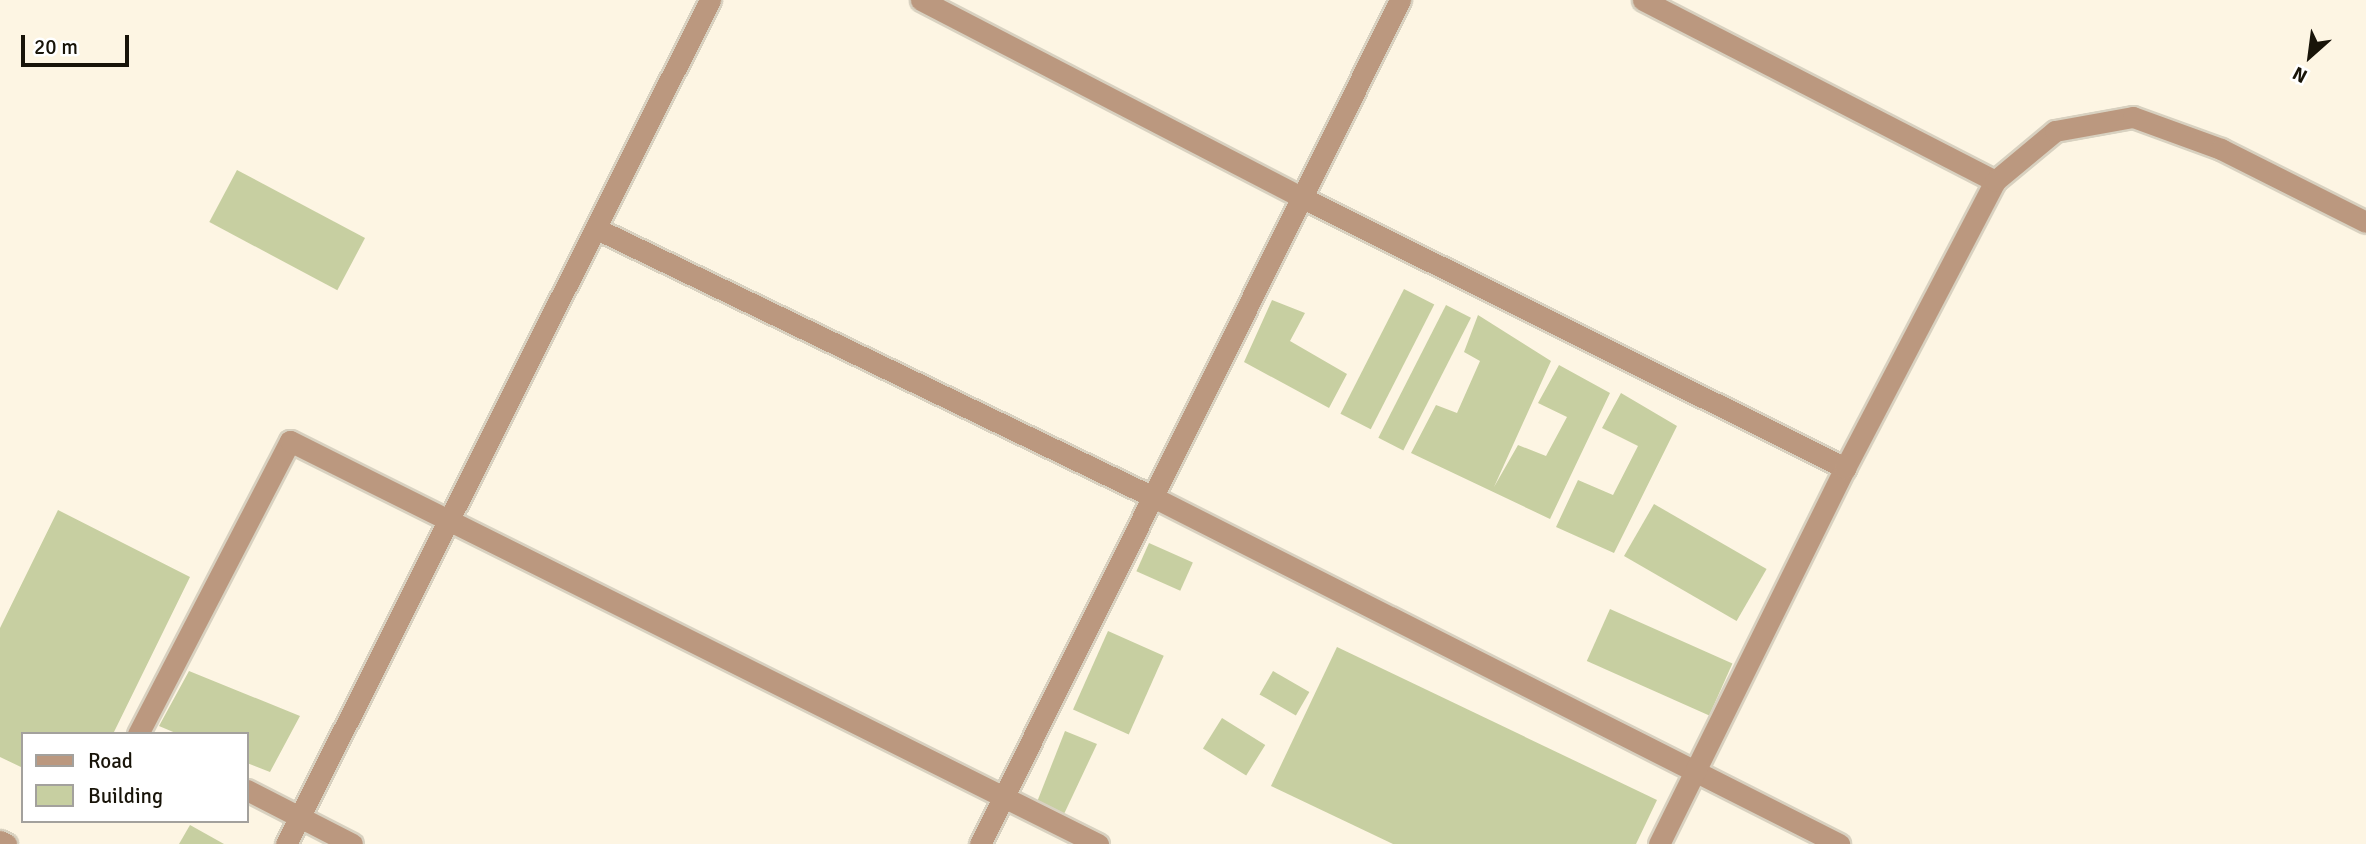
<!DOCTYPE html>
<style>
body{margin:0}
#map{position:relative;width:2366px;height:844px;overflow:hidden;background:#fdf5e3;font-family:Signika,sans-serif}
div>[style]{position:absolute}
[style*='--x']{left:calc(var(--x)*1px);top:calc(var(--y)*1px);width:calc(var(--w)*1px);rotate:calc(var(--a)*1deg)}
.building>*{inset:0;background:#c7cfa1;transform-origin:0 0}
.roads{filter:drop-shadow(2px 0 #d8d1c0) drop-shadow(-2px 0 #d8d1c0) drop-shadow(0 2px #d8d1c0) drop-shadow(0 -2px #d8d1c0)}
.street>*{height:21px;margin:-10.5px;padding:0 10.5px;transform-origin:10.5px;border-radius:10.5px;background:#bb987f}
span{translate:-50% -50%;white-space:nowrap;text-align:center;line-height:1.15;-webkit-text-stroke:5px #fff;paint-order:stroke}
.legend{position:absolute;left:21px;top:732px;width:228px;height:91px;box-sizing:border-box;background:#fff;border:2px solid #a3a19d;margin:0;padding:9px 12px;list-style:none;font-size:21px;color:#181409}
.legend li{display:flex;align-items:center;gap:14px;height:35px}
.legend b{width:35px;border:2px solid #a3a19d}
.north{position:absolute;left:2275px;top:21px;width:70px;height:70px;-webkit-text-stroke:5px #fff;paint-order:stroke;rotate:208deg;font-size:19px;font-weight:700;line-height:28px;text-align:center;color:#181409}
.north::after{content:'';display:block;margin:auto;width:24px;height:32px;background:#181409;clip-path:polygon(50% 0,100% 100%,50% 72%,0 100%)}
.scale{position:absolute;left:21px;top:35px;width:108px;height:32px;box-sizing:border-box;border:4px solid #181409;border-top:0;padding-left:9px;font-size:21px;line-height:24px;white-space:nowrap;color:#181409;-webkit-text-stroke:5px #fff;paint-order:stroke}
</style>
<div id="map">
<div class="building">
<div style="left:237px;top:170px;width:145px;height:59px;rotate:28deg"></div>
<div style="left:1404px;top:289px;width:34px;height:140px;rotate:27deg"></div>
<div style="clip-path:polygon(1272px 300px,1305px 313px,1290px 341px,1347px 374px,1329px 408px,1244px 362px)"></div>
<div style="left:1446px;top:305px;width:28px;height:149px;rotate:27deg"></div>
<div style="clip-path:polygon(1478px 315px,1551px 361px,1494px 487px,1518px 445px,1546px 456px,1567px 417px,1538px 403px,1559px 365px,1610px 393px,1550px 519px,1411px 453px,1436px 405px,1457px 413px,1480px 361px,1464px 352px)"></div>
<div style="clip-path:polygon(1621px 393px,1677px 426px,1614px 553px,1556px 527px,1578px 480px,1613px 495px,1638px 446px,1602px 428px)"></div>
<div style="left:1654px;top:504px;width:130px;height:60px;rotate:30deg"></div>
<div style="clip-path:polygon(58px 510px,190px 577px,113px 734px,23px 734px,23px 768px,0 757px,0 628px)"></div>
<div style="left:1149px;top:543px;width:48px;height:31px;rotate:24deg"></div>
<div style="left:1610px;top:609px;width:134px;height:57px;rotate:24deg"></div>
<div style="left:1108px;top:631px;width:61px;height:86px;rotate:24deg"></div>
<div style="clip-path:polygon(1337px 647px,1657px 800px,1636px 844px,1393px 844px,1271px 786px)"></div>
<div style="clip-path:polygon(189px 671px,300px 716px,270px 772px,247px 763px,247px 734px,178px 734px,159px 726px)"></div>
<div style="left:1273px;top:671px;width:42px;height:27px;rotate:30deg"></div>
<div style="left:1222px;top:718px;width:51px;height:36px;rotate:32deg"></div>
<div style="clip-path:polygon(1065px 731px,1097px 744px,1064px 814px,1037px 802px)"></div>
<div style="clip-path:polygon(190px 825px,224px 844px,179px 844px)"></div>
</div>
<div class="roads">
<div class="street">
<div style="--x:921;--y:0;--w:430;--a:27.4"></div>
<div style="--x:1303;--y:198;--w:606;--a:26.48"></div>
<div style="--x:1643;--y:0;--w:396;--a:27.2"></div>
<div style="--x:597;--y:229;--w:617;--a:25.73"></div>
<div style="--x:1153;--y:497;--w:769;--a:26.83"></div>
<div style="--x:138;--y:734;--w:330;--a:-62.6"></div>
<div style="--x:290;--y:441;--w:903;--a:26.51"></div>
<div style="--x:247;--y:790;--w:118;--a:27.2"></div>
<div style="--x:0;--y:841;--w:7;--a:27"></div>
<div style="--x:286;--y:844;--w:945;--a:-63.33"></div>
<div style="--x:980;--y:844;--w:943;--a:-63.54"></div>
<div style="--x:1659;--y:844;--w:419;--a:-63.7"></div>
<div style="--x:1845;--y:468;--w:324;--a:-62.4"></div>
<div style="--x:1995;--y:181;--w:78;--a:-39.8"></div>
<div style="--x:2055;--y:131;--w:79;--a:-10.2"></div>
<div style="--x:2133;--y:117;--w:94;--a:20"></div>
<div style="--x:2221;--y:149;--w:162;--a:26.7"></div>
</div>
</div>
<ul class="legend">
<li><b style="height:9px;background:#bb987f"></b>Road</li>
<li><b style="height:19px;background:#c7cfa1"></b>Building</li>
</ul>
<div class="north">N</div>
<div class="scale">20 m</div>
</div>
